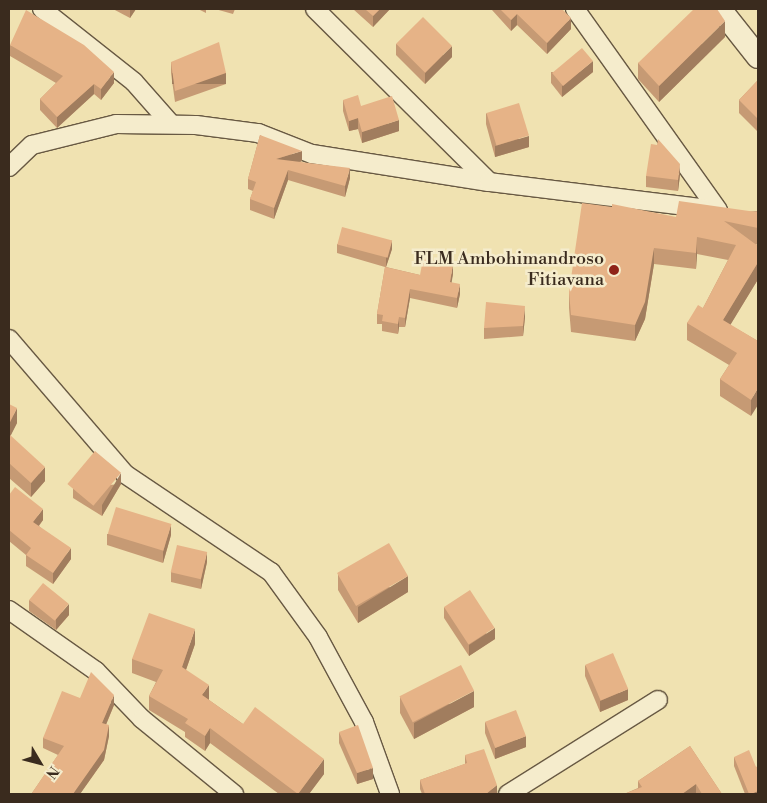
<!DOCTYPE html>
<style>
body{margin:0}
#map{position:relative;width:767px;height:803px;overflow:hidden;background:#f0e2b1;font-family:"Libre Bodoni",serif}
div>[style]{position:absolute}
[style*='--x']{left:calc(var(--x)*1px);top:calc(var(--y)*1px);width:calc(var(--w)*1px);rotate:calc(var(--a)*1deg)}
.roads{filter:drop-shadow(1px 0 #685943) drop-shadow(-1px 0 #685943) drop-shadow(0 1px #685943) drop-shadow(0 -1px #685943)}
.minor>*{height:18px;margin:-9px;padding:0 9px;transform-origin:9px;border-radius:9px;background:#f5eccc}
.tertiary>*{height:22px;margin:-11px;padding:0 11px;transform-origin:11px;border-radius:11px;background:#f5eccc}
.wall>*{inset:0;background:#c69a74}
.shaded-wall>*{inset:0;background:#a17d5e;transform-origin:0 0}
.building>*{inset:0;background:#e6b387;transform-origin:0 0}
.dots>*{width:14px;height:14px;translate:-50% -50%;box-sizing:border-box;border:2px solid #f5eccc;border-radius:50%}
span{translate:-50% -50%;white-space:nowrap;text-align:center;line-height:1.15;-webkit-text-stroke:5px #f5eccc;paint-order:stroke}
.poi-label{font-size:18px;color:#3a2b1e}
.right{translate:-100% -50%;text-align:right}
.frame{position:absolute;inset:0;border:10px solid #3a2b1e;pointer-events:none}
.north{position:absolute;left:15px;top:738px;width:50px;height:50px;-webkit-text-stroke:4px #f5eccc;paint-order:stroke;rotate:127deg;font-size:14px;font-weight:700;line-height:20px;text-align:center;color:#3a2b1e}
.north::after{content:'';display:block;margin:auto;width:18px;height:22px;background:#3a2b1e;clip-path:polygon(50% 0,100% 100%,50% 72%,0 100%)}
</style>
<div id="map">
<div class="roads">
<div class="minor">
<div style="--x:42;--y:9;--w:117;--a:38.4"></div>
<div style="--x:134;--y:82;--w:56;--a:48.6"></div>
<div style="--x:315;--y:9;--w:245;--a:44.8"></div>
<div style="--x:575;--y:9;--w:247;--a:54.6"></div>
<div style="--x:9;--y:167;--w:32;--a:-44"></div>
<div style="--x:32;--y:145;--w:87;--a:-14"></div>
<div style="--x:116;--y:124;--w:80;--a:0.7"></div>
<div style="--x:196;--y:125;--w:63;--a:7.4"></div>
<div style="--x:258;--y:133;--w:58;--a:21.3"></div>
<div style="--x:312;--y:154;--w:179;--a:9"></div>
<div style="--x:489;--y:182;--w:214;--a:7"></div>
<div style="--x:9;--y:339;--w:178;--a:49.3"></div>
<div style="--x:125;--y:474;--w:176;--a:33.9"></div>
<div style="--x:271;--y:572;--w:80;--a:54.1"></div>
<div style="--x:318;--y:637;--w:97;--a:61.6"></div>
<div style="--x:364;--y:722;--w:77;--a:70.1"></div>
<div style="--x:9;--y:610;--w:106;--a:35"></div>
<div style="--x:96;--y:671;--w:66;--a:46.2"></div>
<div style="--x:142;--y:719;--w:119;--a:39.2"></div>
<div style="--x:508;--y:794;--w:177;--a:-32.1"></div>
</div>
<div class="tertiary">
<div style="--x:720;--y:9;--w:61;--a:51.6"></div>
</div>
</div>
<div class="wall">
<div style="clip-path:polygon(113px 9px,136px 9px,130px 18px)"></div>
<div style="clip-path:polygon(198px 9px,206px 9px,206px 13px)"></div>
<div style="clip-path:polygon(215px 9px,235px 9px,233px 14px)"></div>
<div style="clip-path:polygon(353px 9px,390px 9px,373px 27px)"></div>
<div style="clip-path:polygon(492px 9px,562px 9px,571px 29px,547px 54px,517px 25px,511px 31px,492px 10px)"></div>
<div style="clip-path:polygon(725px 37px,659px 102px,638px 79px,638px 63px)"></div>
<div style="clip-path:polygon(396px 44px,452px 57px,425px 84px,396px 55px)"></div>
<div style="clip-path:polygon(10px 45px,114px 83px,101px 100px,94px 94px,57px 128px,40px 110px,40px 99px,56px 83px,10px 56px)"></div>
<div style="clip-path:polygon(171px 62px,226px 84px,175px 102px,171px 73px)"></div>
<div style="clip-path:polygon(551px 72px,593px 72px,562px 97px,551px 83px)"></div>
<div style="clip-path:polygon(758px 80px,758px 140px,758px 132px,739px 113px,739px 100px)"></div>
<div style="clip-path:polygon(343px 100px,361px 106px,399px 131px,362px 143px,358px 129px,349px 131px,343px 111px)"></div>
<div style="clip-path:polygon(486px 113px,529px 147px,495px 157px,486px 124px)"></div>
<div style="clip-path:polygon(260px 135px,302px 161px,300px 162px,350px 178px,345px 197px,288px 180px,274px 219px,250px 210px,250px 199px,253px 191px,248px 189px,248px 179px)"></div>
<div style="clip-path:polygon(680px 175px,678px 191px,646px 187px,646px 176px)"></div>
<div style="clip-path:polygon(758px 211px,758px 244px,756px 244px,758px 246px,758px 282px,757px 281px,730px 325px,758px 341px,751px 416px,720px 396px,720px 379px,729px 365px,687px 340px,687px 323px,703px 308px,728px 260px,697px 254px,696px 269px,654px 264px,645px 319px,635px 341px,571px 332px,569px 308px,569px 292px,676px 217px)"></div>
<div style="clip-path:polygon(337px 244px,392px 249px,386px 267px,420px 275px,453px 274px,451px 282px,460px 294px,457px 308px,410px 298px,405px 327px,399px 327px,398px 334px,382px 331px,382px 324px,377px 324px,377px 314px,385px 267px,337px 253px)"></div>
<div style="clip-path:polygon(525px 317px,523px 336px,484px 339px,484px 328px)"></div>
<div style="clip-path:polygon(9px 404px,17px 423px,10px 436px,45px 481px,31px 497px,9px 478px)"></div>
<div style="clip-path:polygon(121px 484px,102px 516px,73px 498px,73px 488px)"></div>
<div style="clip-path:polygon(9px 495px,43px 520px,39px 526px,71px 559px,53px 584px,26px 566px,26px 555px,9px 541px)"></div>
<div style="clip-path:polygon(107px 534px,171px 535px,163px 563px,107px 545px)"></div>
<div style="clip-path:polygon(207px 562px,201px 589px,171px 582px,171px 572px)"></div>
<div style="clip-path:polygon(338px 574px,408px 592px,358px 623px,338px 590px)"></div>
<div style="clip-path:polygon(29px 600px,69px 615px,56px 630px,29px 611px)"></div>
<div style="clip-path:polygon(444px 607px,495px 639px,469px 656px,444px 618px)"></div>
<div style="clip-path:polygon(195px 644px,186px 670px,209px 700px,243px 724px,324px 774px,309px 794px,279px 794px,210px 743px,205px 751px,185px 737px,185px 732px,149px 710px,149px 696px,156px 682px,132px 673px,132px 659px)"></div>
<div style="clip-path:polygon(585px 665px,628px 700px,600px 712px,585px 676px)"></div>
<div style="clip-path:polygon(400px 697px,474px 707px,414px 739px,400px 713px)"></div>
<div style="clip-path:polygon(80px 698px,114px 705px,106px 725px,109px 736px,104px 760px,80px 794px,32px 794px,32px 793px,58px 755px,43px 748px,43px 738px)"></div>
<div style="clip-path:polygon(485px 722px,526px 747px,495px 759px,485px 733px)"></div>
<div style="clip-path:polygon(339px 732px,373px 779px,357px 784px,339px 743px)"></div>
<div style="clip-path:polygon(690px 746px,722px 794px,624px 794px,638px 788px,638px 781px)"></div>
<div style="clip-path:polygon(465px 755px,497px 794px,422px 794px,420px 789px,420px 780px,465px 764px)"></div>
<div style="clip-path:polygon(734px 757px,756px 767px,758px 794px,745px 794px,734px 766px)"></div>
</div>
<div class="shaded-wall">
<div style="clip-path:polygon(130px 9px,136px 9px,130px 18px)"></div>
<div style="clip-path:polygon(380px 9px,390px 9px,373px 27px,373px 16px)"></div>
<div style="clip-path:polygon(517px 14px,517px 25px,511px 31px,511px 20px)"></div>
<div style="clip-path:polygon(571px 18px,571px 29px,547px 54px,547px 43px)"></div>
<div style="clip-path:polygon(725px 21px,725px 37px,659px 102px,659px 86px)"></div>
<div style="clip-path:polygon(452px 46px,452px 57px,425px 84px,425px 73px)"></div>
<div style="clip-path:polygon(593px 61px,593px 72px,562px 97px,562px 86px)"></div>
<div style="clip-path:polygon(114px 72px,114px 83px,101px 100px,101px 89px)"></div>
<div style="left:226px;top:73px;width:11px;height:54px;rotate:90deg"></div>
<div style="clip-path:polygon(94px 84px,94px 94px,57px 128px,57px 117px)"></div>
<div style="clip-path:polygon(358px 118px,358px 129px,349px 131px,349px 121px)"></div>
<div style="clip-path:polygon(399px 120px,399px 131px,362px 143px,362px 132px)"></div>
<div style="clip-path:polygon(529px 136px,529px 147px,495px 157px,495px 146px)"></div>
<div style="clip-path:polygon(302px 151px,302px 161px,276px 170px,276px 159px)"></div>
<div style="clip-path:polygon(680px 164px,680px 175px,678px 191px,678px 180px)"></div>
<div style="clip-path:polygon(350px 168px,350px 178px,345px 197px,345px 186px)"></div>
<div style="clip-path:polygon(288px 170px,288px 180px,274px 219px,274px 208px)"></div>
<div style="clip-path:polygon(697px 237px,697px 254px,696px 269px,696px 253px)"></div>
<div style="clip-path:polygon(392px 240px,392px 249px,386px 267px,386px 258px)"></div>
<div style="clip-path:polygon(654px 248px,654px 264px,645px 319px,635px 341px,635px 325px)"></div>
<div style="clip-path:polygon(453px 264px,453px 274px,450px 292px,450px 282px)"></div>
<div style="clip-path:polygon(757px 264px,757px 281px,723px 337px,723px 320px)"></div>
<div style="clip-path:polygon(460px 284px,460px 294px,457px 308px,457px 298px)"></div>
<div style="clip-path:polygon(410px 289px,410px 298px,405px 327px,405px 318px)"></div>
<div style="clip-path:polygon(525px 306px,525px 317px,523px 336px,523px 326px)"></div>
<div style="clip-path:polygon(399px 317px,399px 327px,398px 334px,398px 324px)"></div>
<div style="clip-path:polygon(758px 388px,758px 405px,751px 416px,751px 400px)"></div>
<div style="clip-path:polygon(17px 408px,17px 423px,9px 439px,9px 424px)"></div>
<div style="clip-path:polygon(45px 467px,45px 481px,31px 497px,31px 483px)"></div>
<div style="clip-path:polygon(121px 473px,121px 484px,102px 516px,102px 505px)"></div>
<div style="clip-path:polygon(43px 509px,43px 520px,33px 533px,33px 522px)"></div>
<div style="clip-path:polygon(171px 524px,171px 535px,163px 563px,163px 552px)"></div>
<div style="clip-path:polygon(71px 548px,71px 559px,53px 584px,53px 573px)"></div>
<div style="clip-path:polygon(207px 552px,207px 562px,201px 589px,201px 578px)"></div>
<div style="clip-path:polygon(408px 576px,408px 592px,358px 623px,358px 607px)"></div>
<div style="clip-path:polygon(69px 604px,69px 615px,56px 630px,56px 619px)"></div>
<div style="clip-path:polygon(495px 628px,495px 639px,469px 656px,469px 645px)"></div>
<div style="clip-path:polygon(195px 629px,195px 644px,182px 681px,182px 667px)"></div>
<div style="clip-path:polygon(209px 685px,209px 700px,202px 695px)"></div>
<div style="clip-path:polygon(628px 689px,628px 700px,600px 712px,600px 701px)"></div>
<div style="clip-path:polygon(474px 691px,474px 707px,414px 739px,414px 723px)"></div>
<div style="clip-path:polygon(114px 695px,114px 705px,102px 734px,102px 723px)"></div>
<div style="clip-path:polygon(109px 725px,109px 736px,104px 760px,80px 794px,73px 794px)"></div>
<div style="clip-path:polygon(210px 728px,210px 743px,205px 751px,205px 736px)"></div>
<div style="clip-path:polygon(526px 736px,526px 747px,495px 759px,495px 748px)"></div>
<div style="clip-path:polygon(324px 759px,324px 774px,309px 794px,298px 794px)"></div>
<div style="clip-path:polygon(373px 768px,373px 779px,357px 784px,357px 773px)"></div>
<div style="clip-path:polygon(696px 784px,696px 794px,682px 794px)"></div>
<div style="clip-path:polygon(497px 785px,497px 794px,486px 794px)"></div>
<div style="clip-path:polygon(758px 791px,758px 794px,751px 794px)"></div>
</div>
<div class="building">
<div style="clip-path:polygon(365px 9px,380px 9px,373px 16px)"></div>
<div style="clip-path:polygon(500px 9px,562px 9px,571px 18px,547px 43px,517px 14px,511px 20px)"></div>
<div style="clip-path:polygon(694px 9px,717px 9px,725px 21px,659px 86px,638px 63px)"></div>
<div style="clip-path:polygon(26px 10px,84px 45px,114px 72px,101px 89px,94px 84px,57px 117px,40px 99px,63px 76px,10px 45px)"></div>
<div style="left:423px;top:17px;width:41px;height:38px;rotate:45deg"></div>
<div style="clip-path:polygon(219px 42px,226px 73px,175px 91px,171px 62px)"></div>
<div style="left:582px;top:48px;width:17px;height:39px;rotate:50deg"></div>
<div style="clip-path:polygon(758px 80px,758px 119px,739px 100px)"></div>
<div style="clip-path:polygon(358px 95px,361px 106px,392px 96px,399px 120px,362px 132px,358px 118px,349px 121px,343px 100px)"></div>
<div style="left:519px;top:103px;width:34px;height:34px;rotate:73deg"></div>
<div style="clip-path:polygon(260px 135px,302px 151px,276px 159px,350px 168px,345px 186px,288px 170px,274px 208px,250px 199px,256px 182px,248px 179px)"></div>
<div style="clip-path:polygon(658px 139px,680px 164px,678px 180px,646px 176px,651px 144px,657px 145px)"></div>
<div style="clip-path:polygon(679px 201px,756px 212px,758px 211px,758px 228px,724px 221px,758px 246px,758px 265px,757px 264px,723px 320px,758px 341px,758px 388px,751px 400px,720px 379px,737px 353px,687px 323px,698px 305px,703px 308px,736px 245px,697px 237px,696px 253px,654px 248px,645px 302px,635px 325px,571px 315px,569px 292px,582px 203px,612px 207px,612px 204px,676px 217px)"></div>
<div style="left:342px;top:227px;width:52px;height:18px;rotate:15deg"></div>
<div style="clip-path:polygon(423px 259px,453px 264px,450px 282px,460px 284px,457px 298px,410px 289px,405px 318px,399px 317px,398px 324px,382px 321px,383px 315px,377px 314px,385px 267px,420px 275px)"></div>
<div style="clip-path:polygon(486px 302px,525px 306px,523px 326px,484px 328px)"></div>
<div style="clip-path:polygon(9px 404px,17px 408px,9px 424px)"></div>
<div style="clip-path:polygon(9px 434px,45px 467px,31px 483px,9px 463px)"></div>
<div style="left:95px;top:451px;width:34px;height:43px;rotate:40deg"></div>
<div style="clip-path:polygon(15px 487px,43px 509px,33px 522px,71px 548px,53px 573px,26px 555px,31px 548px,9px 530px,9px 495px)"></div>
<div style="left:116px;top:507px;width:58px;height:28px;rotate:17deg"></div>
<div style="left:389px;top:543px;width:38px;height:60px;rotate:60deg"></div>
<div style="left:177px;top:545px;width:31px;height:28px;rotate:13deg"></div>
<div style="left:43px;top:583px;width:33px;height:22px;rotate:39deg"></div>
<div style="left:470px;top:590px;width:45px;height:31px;rotate:57deg"></div>
<div style="clip-path:polygon(149px 613px,195px 629px,182px 667px,209px 685px,202px 695px,243px 724px,255px 707px,324px 759px,298px 794px,210px 728px,205px 736px,185px 723px,188px 719px,149px 696px,163px 670px,132px 659px)"></div>
<div style="left:613px;top:653px;width:39px;height:30px;rotate:67deg"></div>
<div style="left:461px;top:665px;width:29px;height:69px;rotate:63deg"></div>
<div style="clip-path:polygon(91px 672px,114px 695px,102px 723px,109px 725px,104px 750px,73px 794px,34px 794px,32px 793px,64px 746px,43px 738px,62px 691px,80px 698px)"></div>
<div style="left:516px;top:710px;width:28px;height:33px;rotate:69deg"></div>
<div style="clip-path:polygon(358px 725px,373px 768px,357px 773px,339px 732px)"></div>
<div style="clip-path:polygon(690px 746px,722px 794px,702px 794px,696px 784px,682px 794px,624px 794px,642px 787px,638px 781px)"></div>
<div style="clip-path:polygon(484px 749px,497px 785px,486px 794px,425px 794px,420px 780px,467px 763px,465px 755px)"></div>
<div style="clip-path:polygon(749px 750px,756px 767px,758px 766px,758px 791px,751px 794px,749px 794px,734px 757px)"></div>
</div>
<div class="dots">
<div style="left:614px;top:270px;background:#8f2418"></div>
</div>
<div class="poi-label">
<span class="right" style="left:604px;top:270px">FLM Ambohimandroso<br>Fitiavana</span>
</div>
<div class="frame"></div>
<div class="north">N</div>
</div>
